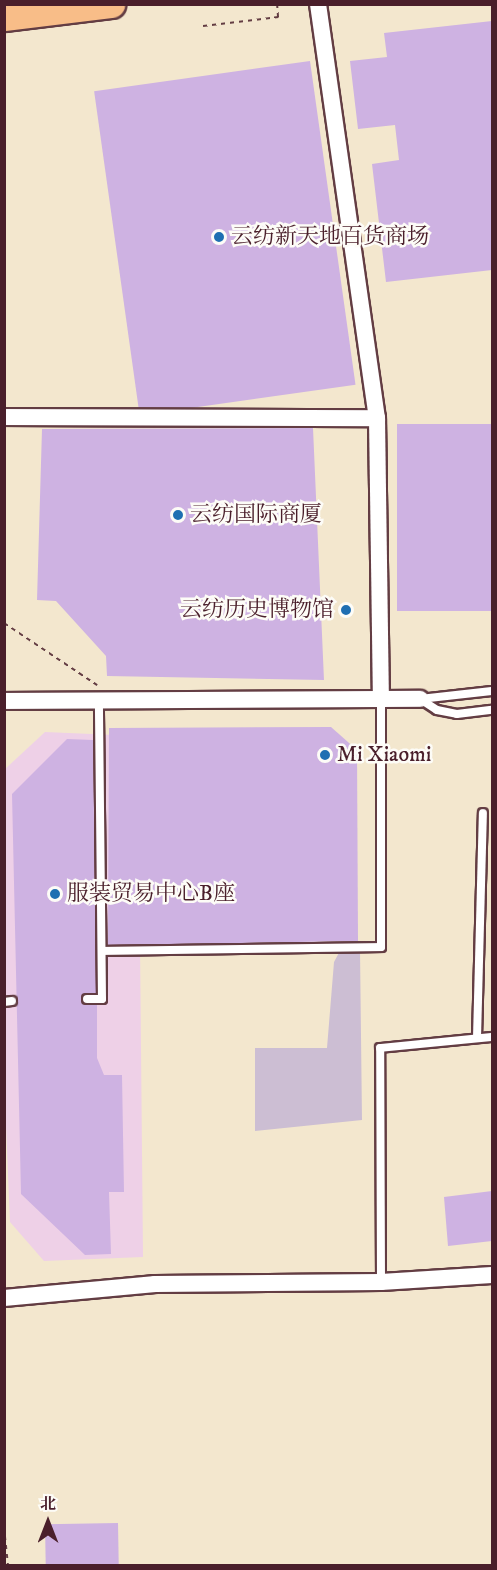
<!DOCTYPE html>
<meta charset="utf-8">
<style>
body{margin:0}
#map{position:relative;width:497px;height:1570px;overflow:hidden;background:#f3e7ce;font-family:"IM FELL DW Pica","Noto Serif SC",serif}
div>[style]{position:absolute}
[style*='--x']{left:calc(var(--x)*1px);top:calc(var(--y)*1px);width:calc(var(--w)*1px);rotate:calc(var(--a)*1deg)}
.built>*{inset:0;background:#eed0e7}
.industrial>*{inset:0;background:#ccbed3}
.building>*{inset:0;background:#ceb2e2;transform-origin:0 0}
.path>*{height:2px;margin-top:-1px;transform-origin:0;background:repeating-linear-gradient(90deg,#633d43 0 4.5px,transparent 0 9px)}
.roads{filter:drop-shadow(2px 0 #633d43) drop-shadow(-2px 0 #633d43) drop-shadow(0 2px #633d43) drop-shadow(0 -2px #633d43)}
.service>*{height:8px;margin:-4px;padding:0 4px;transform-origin:4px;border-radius:4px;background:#fff}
.minor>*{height:16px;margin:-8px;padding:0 8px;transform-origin:8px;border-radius:8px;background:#fff}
.primary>*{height:27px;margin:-13.5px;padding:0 13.5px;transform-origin:13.5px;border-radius:13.5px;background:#f8bd88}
.dots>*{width:16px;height:16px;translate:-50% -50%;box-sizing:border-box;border:3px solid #fdfcf7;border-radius:50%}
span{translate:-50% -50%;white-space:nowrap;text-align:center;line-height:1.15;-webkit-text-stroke:5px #fdfcf7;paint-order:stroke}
.poi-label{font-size:22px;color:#4a1f2b}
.left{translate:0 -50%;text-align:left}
.right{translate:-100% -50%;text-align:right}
.frame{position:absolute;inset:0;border:6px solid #4a1f2b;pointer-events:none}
.north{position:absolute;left:18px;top:1492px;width:60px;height:60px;-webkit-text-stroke:4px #fdfcf7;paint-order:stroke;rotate:0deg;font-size:16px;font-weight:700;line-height:24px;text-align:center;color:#4a1f2b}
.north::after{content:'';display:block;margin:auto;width:21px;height:27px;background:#4a1f2b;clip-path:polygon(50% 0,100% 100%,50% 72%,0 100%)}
</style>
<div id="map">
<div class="built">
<div style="clip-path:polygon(45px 732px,138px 736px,143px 1257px,44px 1261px,10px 1222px,4px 1078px,4px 770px)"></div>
</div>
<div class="industrial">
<div style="clip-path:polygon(341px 949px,360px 950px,362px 1120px,255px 1131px,255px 1048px,327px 1048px,334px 962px)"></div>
</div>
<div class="building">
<div style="clip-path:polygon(492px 21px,492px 270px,386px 282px,372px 164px,399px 160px,395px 125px,358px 129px,350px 61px,387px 57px,384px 33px)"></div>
<div style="left:310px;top:61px;width:327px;height:218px;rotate:82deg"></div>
<div style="left:492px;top:424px;width:187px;height:95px;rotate:90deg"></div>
<div style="clip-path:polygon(313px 428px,324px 680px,107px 676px,106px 656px,56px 601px,37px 600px,42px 429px)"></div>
<div style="clip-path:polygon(331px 727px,357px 750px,358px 941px,108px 945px,109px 728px)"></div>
<div style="clip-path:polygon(67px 739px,93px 740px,96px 993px,84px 993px,81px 1000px,84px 1005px,97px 1005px,97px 1058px,104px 1075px,122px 1075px,124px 1192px,109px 1192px,111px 1254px,85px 1255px,21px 1194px,12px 794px)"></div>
<div style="clip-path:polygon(492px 1191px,492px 1241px,448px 1246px,444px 1197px)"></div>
<div style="left:118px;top:1523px;width:43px;height:73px;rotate:89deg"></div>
</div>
<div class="path">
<div style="--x:203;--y:26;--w:76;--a:-6.8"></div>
<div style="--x:278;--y:17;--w:13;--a:-94"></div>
<div style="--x:4;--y:623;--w:112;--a:33.7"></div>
<div style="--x:4;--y:1527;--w:39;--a:84"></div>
</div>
<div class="roads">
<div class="service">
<div style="--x:420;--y:699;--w:20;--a:33"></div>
<div style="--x:437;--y:710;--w:20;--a:11"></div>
<div style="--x:457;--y:714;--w:35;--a:-7"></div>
<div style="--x:420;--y:699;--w:72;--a:-6.3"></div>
<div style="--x:102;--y:951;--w:279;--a:-0.8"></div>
<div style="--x:381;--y:947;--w:248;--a:-90"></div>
<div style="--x:87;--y:999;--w:15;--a:0"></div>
<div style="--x:102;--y:999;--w:299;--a:-90.6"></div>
<div style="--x:4;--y:1002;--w:8;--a:-7"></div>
<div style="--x:477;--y:1038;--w:225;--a:-88.5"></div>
<div style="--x:381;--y:1282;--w:234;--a:-90.2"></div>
<div style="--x:380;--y:1048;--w:113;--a:-5.6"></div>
</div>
<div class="minor">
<div style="--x:318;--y:4;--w:418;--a:81.9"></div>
<div style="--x:377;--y:418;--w:281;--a:89.2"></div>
<div style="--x:4;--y:417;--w:373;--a:0.2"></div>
<div style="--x:4;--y:701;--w:416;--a:-0.3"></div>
<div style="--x:4;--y:1298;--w:152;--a:-5.3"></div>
<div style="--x:155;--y:1284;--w:226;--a:-0.5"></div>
<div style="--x:381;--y:1282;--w:111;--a:-3.6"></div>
</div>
<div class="primary">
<div style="--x:4;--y:17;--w:108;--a:-6.9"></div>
</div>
</div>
<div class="dots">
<div style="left:219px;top:237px;background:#1f6fb2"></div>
<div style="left:178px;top:515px;background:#1f6fb2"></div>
<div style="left:346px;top:610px;background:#1f6fb2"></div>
<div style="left:325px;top:755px;background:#1f6fb2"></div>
<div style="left:55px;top:894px;background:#1f6fb2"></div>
</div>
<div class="poi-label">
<span class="left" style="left:231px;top:237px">云纺新天地百货商场</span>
<span class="left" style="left:190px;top:515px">云纺国际商厦</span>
<span class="right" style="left:334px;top:610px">云纺历史博物馆</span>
<span class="left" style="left:337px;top:755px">Mi Xiaomi</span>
<span class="left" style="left:67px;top:894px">服装贸易中心B座</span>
</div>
<div class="frame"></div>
<div class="north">北</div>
</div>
